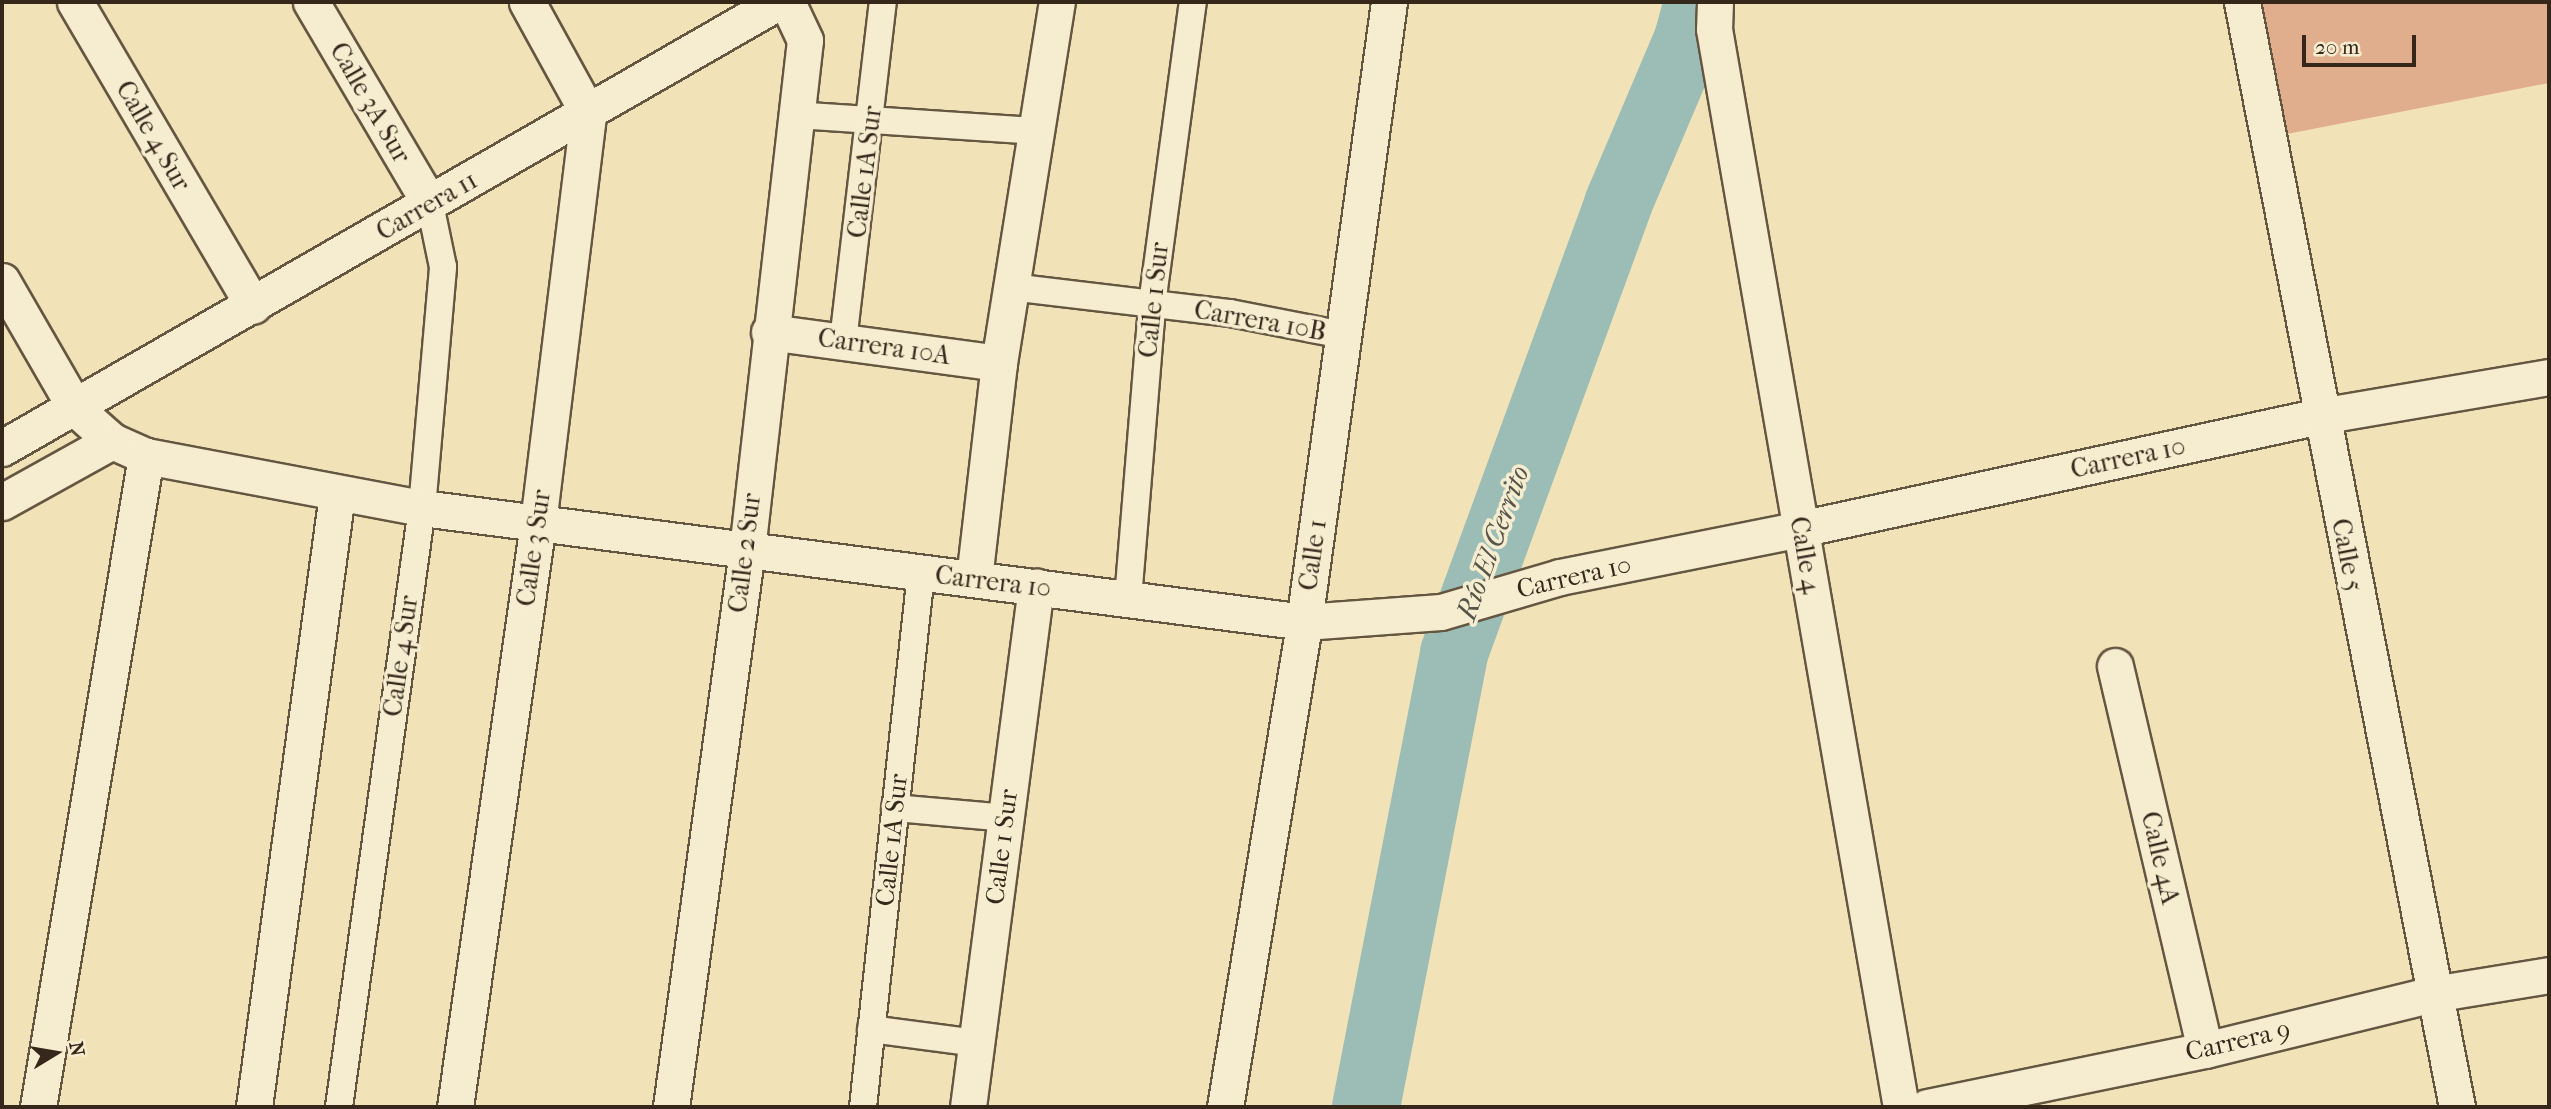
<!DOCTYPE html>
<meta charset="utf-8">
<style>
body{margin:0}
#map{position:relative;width:2551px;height:1109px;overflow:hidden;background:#f1e3b7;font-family:"IM FELL French Canon",serif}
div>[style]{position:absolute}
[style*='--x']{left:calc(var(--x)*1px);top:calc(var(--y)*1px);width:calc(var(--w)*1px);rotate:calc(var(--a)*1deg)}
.river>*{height:68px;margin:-34px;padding:0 34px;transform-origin:34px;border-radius:34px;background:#9cbdb5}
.building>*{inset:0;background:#e0ad8d}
.roads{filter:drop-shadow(2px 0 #655642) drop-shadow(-2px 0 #655642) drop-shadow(0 2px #655642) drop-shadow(0 -2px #655642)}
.pedestrian>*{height:26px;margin:-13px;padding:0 13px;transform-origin:13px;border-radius:13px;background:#f6edd0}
.minor>*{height:35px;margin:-17.5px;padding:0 17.5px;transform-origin:17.5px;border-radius:17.5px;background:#f6edd0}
span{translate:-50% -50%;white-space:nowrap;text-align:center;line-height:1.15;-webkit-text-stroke:7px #f6edd0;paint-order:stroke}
.street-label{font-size:26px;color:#36271b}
.water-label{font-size:28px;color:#555449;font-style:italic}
.frame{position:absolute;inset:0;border:4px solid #36271b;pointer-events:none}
.north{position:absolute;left:21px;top:1018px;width:70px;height:70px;-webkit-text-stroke:5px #f6edd0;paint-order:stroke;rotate:79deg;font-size:19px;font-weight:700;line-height:28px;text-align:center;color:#36271b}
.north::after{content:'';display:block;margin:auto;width:24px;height:32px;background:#36271b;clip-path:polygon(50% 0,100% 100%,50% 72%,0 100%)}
.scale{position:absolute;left:2302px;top:35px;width:114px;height:32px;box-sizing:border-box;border:4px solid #36271b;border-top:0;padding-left:9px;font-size:21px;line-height:24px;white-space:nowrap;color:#36271b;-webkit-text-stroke:5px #f6edd0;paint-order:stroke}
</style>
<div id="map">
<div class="river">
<div style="--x:1366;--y:1107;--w:462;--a:-79"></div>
<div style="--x:1454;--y:653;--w:478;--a:-69.9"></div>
<div style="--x:1618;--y:204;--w:179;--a:-67"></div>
<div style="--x:1688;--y:39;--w:38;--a:-75"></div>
</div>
<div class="building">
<div style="clip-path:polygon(2261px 2px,2549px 2px,2549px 83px,2287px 134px)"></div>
</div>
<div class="roads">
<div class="pedestrian">
<div style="--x:795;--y:115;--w:242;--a:3.8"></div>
<div style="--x:1011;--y:287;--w:221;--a:6.8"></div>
<div style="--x:1230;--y:313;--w:115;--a:11"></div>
<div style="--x:843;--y:341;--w:341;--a:-83.3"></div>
<div style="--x:1128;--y:599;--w:296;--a:-85.3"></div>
<div style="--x:1152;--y:304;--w:305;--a:-82.3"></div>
<div style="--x:895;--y:808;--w:111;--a:5.1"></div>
<div style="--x:871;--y:1029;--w:106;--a:7.6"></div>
<div style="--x:339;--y:1107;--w:605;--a:-82.11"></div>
<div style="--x:422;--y:508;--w:242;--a:-85"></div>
<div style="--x:443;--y:267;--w:64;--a:-101.7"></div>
<div style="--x:863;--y:1107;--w:537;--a:-83.8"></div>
</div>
<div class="minor">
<div style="--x:75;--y:2;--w:352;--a:59.6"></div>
<div style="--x:311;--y:2;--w:234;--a:59.5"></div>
<div style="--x:1715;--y:2;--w:27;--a:92"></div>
<div style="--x:1714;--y:29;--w:1094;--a:80.16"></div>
<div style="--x:2242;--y:2;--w:1126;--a:78.99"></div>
<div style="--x:2;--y:281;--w:148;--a:60"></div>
<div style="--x:76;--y:409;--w:48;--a:41.6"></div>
<div style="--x:112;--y:441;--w:37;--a:24"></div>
<div style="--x:146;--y:456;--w:281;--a:10.7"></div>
<div style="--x:422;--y:508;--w:889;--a:7.36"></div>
<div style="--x:1304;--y:622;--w:137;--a:-4.2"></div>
<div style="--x:1441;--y:612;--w:124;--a:-16.4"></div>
<div style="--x:1560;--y:577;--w:245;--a:-11.3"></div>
<div style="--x:1800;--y:529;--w:532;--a:-12.26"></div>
<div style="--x:2320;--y:416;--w:232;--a:-9.7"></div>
<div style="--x:769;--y:332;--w:232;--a:7.7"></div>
<div style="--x:2;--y:448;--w:895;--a:-29.89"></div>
<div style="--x:2;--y:502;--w:126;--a:-29"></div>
<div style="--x:974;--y:579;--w:217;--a:-83.4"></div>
<div style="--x:999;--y:363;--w:366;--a:-80.9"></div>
<div style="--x:2115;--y:666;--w:394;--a:76.8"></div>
<div style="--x:38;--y:1107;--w:660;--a:-80.58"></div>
<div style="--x:254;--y:1107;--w:619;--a:-82.29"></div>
<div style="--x:455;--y:1107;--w:590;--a:-81.91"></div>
<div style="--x:538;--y:523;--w:413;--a:-83"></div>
<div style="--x:588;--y:113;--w:127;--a:-118.8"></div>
<div style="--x:671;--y:1107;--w:562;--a:-82.23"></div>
<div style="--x:747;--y:550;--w:513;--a:-83.51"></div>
<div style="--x:805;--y:40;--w:42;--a:-115.3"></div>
<div style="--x:968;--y:1107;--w:525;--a:-82.56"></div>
<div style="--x:1225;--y:1107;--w:491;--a:-80.7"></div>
<div style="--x:1304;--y:622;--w:626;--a:-82.19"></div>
<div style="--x:1927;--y:1107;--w:284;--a:-11.6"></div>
<div style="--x:2205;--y:1050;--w:235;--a:-13.8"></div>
<div style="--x:2433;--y:994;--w:118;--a:-9.3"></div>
</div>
</div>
<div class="street-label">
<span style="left:370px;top:103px;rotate:60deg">Calle 3A Sur</span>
<span style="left:153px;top:136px;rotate:60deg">Calle 4 Sur</span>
<span style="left:865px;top:172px;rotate:-83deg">Calle 1A Sur</span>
<span style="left:427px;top:206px;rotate:-30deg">Carrera 11</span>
<span style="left:1154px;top:300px;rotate:-84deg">Calle 1 Sur</span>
<span style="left:1260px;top:321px;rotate:10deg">Carrera 10B</span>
<span style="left:884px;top:347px;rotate:8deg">Carrera 10A</span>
<span style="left:2128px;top:458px;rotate:-12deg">Carrera 10</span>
<span style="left:534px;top:548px;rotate:-82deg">Calle 3 Sur</span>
<span style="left:745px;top:553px;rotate:-83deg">Calle 2 Sur</span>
<span style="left:1313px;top:555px;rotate:-82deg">Calle 1</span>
<span style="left:1805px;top:555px;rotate:80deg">Calle 4</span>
<span style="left:2347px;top:555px;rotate:79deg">Calle 5</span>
<span style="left:1574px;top:577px;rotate:-13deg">Carrera 10</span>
<span style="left:993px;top:582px;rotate:7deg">Carrera 10</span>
<span style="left:401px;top:656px;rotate:-82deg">Calle 4 Sur</span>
<span style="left:892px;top:840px;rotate:-84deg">Calle 1A Sur</span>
<span style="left:1002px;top:847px;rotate:-83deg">Calle 1 Sur</span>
<span style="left:2160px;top:858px;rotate:77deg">Calle 4A</span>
<span style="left:2238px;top:1041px;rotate:-13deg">Carrera 9</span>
</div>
<div class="water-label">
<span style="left:1493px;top:543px;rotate:-70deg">Río El Cerrito</span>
</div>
<div class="frame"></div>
<div class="north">N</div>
<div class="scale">20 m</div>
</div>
